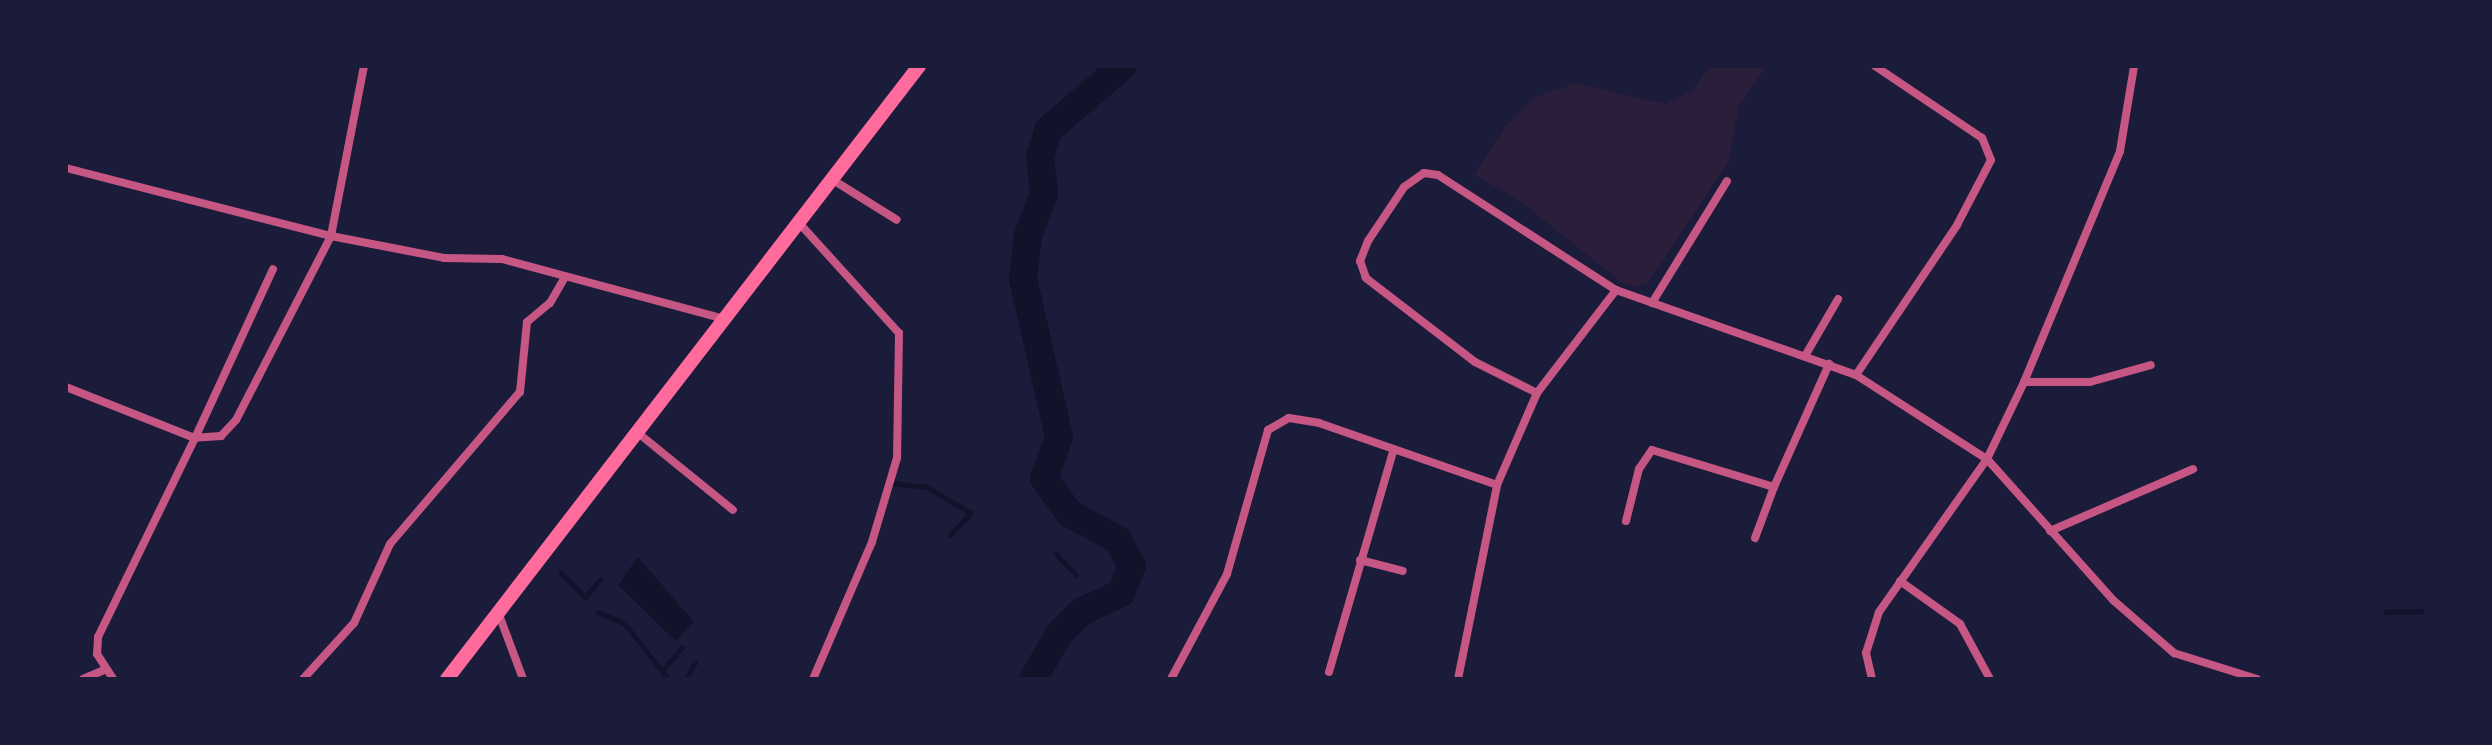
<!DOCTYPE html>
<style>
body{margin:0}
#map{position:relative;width:2492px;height:745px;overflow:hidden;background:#1b1b3a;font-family:"Exo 2",sans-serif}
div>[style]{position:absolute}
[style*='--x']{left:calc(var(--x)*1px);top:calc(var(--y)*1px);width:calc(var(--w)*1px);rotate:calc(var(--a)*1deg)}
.green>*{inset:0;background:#2a1e3b}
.water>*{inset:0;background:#12122b}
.stream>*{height:5px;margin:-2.5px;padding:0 2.5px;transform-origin:2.5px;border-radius:2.5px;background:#12122b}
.river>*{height:28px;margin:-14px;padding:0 14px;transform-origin:14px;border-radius:14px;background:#12122b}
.minor>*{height:8px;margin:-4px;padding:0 4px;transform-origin:4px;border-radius:4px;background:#c65784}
.trunk>*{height:14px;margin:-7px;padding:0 7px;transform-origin:7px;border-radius:7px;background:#ff6b9d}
span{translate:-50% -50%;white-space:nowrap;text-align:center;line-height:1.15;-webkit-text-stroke:6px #1b1b3a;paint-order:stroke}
.frame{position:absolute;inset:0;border:68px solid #1b1b3a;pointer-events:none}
</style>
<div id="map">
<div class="green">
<div style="clip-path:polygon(1709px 66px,1767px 66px,1739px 104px,1729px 161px,1648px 282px,1634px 287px,1621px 282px,1519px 200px,1475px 175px,1504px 128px,1536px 97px,1577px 83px,1665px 104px,1694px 90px)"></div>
</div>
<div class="water">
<div style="clip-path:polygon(638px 557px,694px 622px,676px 641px,618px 585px)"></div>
</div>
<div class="stream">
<div style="--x:890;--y:483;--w:37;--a:6"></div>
<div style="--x:927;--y:487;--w:51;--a:30.6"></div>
<div style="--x:971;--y:513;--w:30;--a:134"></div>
<div style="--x:1056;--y:554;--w:29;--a:46"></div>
<div style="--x:561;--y:573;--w:33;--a:45"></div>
<div style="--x:585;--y:597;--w:23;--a:-49"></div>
<div style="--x:598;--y:612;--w:28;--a:23"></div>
<div style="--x:624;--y:623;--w:71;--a:51.8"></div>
<div style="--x:2386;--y:612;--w:40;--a:-1.4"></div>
<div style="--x:662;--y:671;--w:31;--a:-50"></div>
<div style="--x:686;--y:679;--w:19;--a:-62"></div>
</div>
<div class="river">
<div style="--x:1033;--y:679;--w:53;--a:-59.6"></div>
<div style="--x:1060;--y:633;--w:30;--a:-45"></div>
<div style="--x:1081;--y:612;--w:44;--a:-25.4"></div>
<div style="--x:1121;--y:593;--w:29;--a:-68"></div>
<div style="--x:1132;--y:566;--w:30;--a:-118"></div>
<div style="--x:1118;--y:540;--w:56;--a:-151.1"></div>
<div style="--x:1069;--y:513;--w:43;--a:-125.5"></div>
<div style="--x:1044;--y:478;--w:44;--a:-69.9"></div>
<div style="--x:1059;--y:437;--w:162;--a:-102.8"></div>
<div style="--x:1023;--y:279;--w:43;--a:-83.4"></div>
<div style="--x:1028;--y:236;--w:46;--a:-69.6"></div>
<div style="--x:1044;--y:193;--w:36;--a:-96"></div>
<div style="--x:1040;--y:157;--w:28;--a:-73"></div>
<div style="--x:1048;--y:130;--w:99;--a:-40.5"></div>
</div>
<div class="minor">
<div style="--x:364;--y:66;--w:173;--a:101"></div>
<div style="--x:331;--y:236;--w:115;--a:11"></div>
<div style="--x:444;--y:258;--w:58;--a:1"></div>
<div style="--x:502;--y:259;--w:231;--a:15.1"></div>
<div style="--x:66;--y:168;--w:274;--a:14.4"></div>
<div style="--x:331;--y:236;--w:207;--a:117.3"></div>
<div style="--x:236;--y:420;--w:22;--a:133"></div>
<div style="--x:221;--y:436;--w:26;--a:176"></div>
<div style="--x:195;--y:438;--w:186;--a:-65.2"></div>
<div style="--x:833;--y:180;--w:75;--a:32"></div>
<div style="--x:800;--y:224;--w:147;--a:47.8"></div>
<div style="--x:899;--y:333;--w:125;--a:90.9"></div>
<div style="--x:897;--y:458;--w:88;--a:106.6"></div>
<div style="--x:872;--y:542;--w:149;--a:113.3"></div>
<div style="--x:1652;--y:303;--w:143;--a:-58.4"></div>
<div style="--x:1805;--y:356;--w:66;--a:-59.9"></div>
<div style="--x:1856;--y:375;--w:181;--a:-56"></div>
<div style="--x:1957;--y:225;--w:73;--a:-62.4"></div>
<div style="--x:1991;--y:160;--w:24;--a:-112"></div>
<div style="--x:1982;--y:138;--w:129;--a:-146.1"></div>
<div style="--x:2024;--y:382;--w:66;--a:0"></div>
<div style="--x:2090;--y:382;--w:63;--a:-15.6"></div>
<div style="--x:66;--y:387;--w:139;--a:21.6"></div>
<div style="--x:195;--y:438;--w:221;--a:116"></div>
<div style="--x:98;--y:637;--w:17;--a:93"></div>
<div style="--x:97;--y:654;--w:30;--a:57"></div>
<div style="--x:1537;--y:393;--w:69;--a:-153.4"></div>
<div style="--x:1475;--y:362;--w:138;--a:-142.4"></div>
<div style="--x:1366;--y:278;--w:18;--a:-109"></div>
<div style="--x:1360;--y:261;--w:22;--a:-68"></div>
<div style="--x:1368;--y:241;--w:65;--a:-56.3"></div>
<div style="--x:1404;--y:187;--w:24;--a:-35"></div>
<div style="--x:1424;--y:173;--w:14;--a:8"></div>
<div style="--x:1438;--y:175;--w:212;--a:32.9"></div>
<div style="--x:638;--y:433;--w:122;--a:39"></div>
<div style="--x:1626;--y:521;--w:54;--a:-76"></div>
<div style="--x:1639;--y:469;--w:23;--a:-56"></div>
<div style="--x:1652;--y:450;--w:127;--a:16.9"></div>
<div style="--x:1774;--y:487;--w:135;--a:-65.9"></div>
<div style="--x:2050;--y:531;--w:156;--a:-23.4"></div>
<div style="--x:1755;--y:538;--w:54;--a:-69.6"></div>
<div style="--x:1360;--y:560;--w:44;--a:14.3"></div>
<div style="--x:1900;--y:581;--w:74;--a:35.6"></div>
<div style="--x:1960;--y:624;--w:63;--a:61.4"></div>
<div style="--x:498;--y:612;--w:72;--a:69.5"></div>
<div style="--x:1329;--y:672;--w:230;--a:-73.8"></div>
<div style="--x:83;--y:679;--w:23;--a:-23"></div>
<div style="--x:303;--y:679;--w:76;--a:-47.7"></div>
<div style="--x:354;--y:623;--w:87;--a:-65.5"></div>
<div style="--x:390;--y:544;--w:200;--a:-49.5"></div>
<div style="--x:520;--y:392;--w:70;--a:-84.3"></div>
<div style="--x:527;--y:322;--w:30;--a:-40"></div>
<div style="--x:550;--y:303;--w:30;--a:-60"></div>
<div style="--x:1171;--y:679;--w:119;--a:-61.9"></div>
<div style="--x:1227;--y:574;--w:150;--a:-74.1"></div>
<div style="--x:1268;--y:430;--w:24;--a:-30"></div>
<div style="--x:1289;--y:418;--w:30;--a:9"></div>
<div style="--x:1319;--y:423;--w:188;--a:19.2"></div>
<div style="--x:1458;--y:679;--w:198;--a:-78.6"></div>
<div style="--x:1497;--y:485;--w:100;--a:-66.5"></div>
<div style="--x:1537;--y:393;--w:130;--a:-52.5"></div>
<div style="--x:1616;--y:290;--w:255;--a:19.5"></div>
<div style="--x:1856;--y:375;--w:156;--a:32.7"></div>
<div style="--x:1987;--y:459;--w:189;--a:48.2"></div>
<div style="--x:2113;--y:600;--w:81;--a:41"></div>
<div style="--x:2174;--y:653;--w:87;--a:17.4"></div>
<div style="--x:1872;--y:679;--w:27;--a:-103"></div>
<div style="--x:1866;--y:653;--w:43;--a:-72.4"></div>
<div style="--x:1879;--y:612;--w:187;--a:-54.8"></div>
<div style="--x:1987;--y:459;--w:85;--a:-64.3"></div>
<div style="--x:2024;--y:382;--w:250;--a:-67.4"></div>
<div style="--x:2120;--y:151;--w:86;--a:-80.6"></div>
</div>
<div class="trunk">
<div style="--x:447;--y:679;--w:774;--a:-52.4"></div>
</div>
<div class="frame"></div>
</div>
